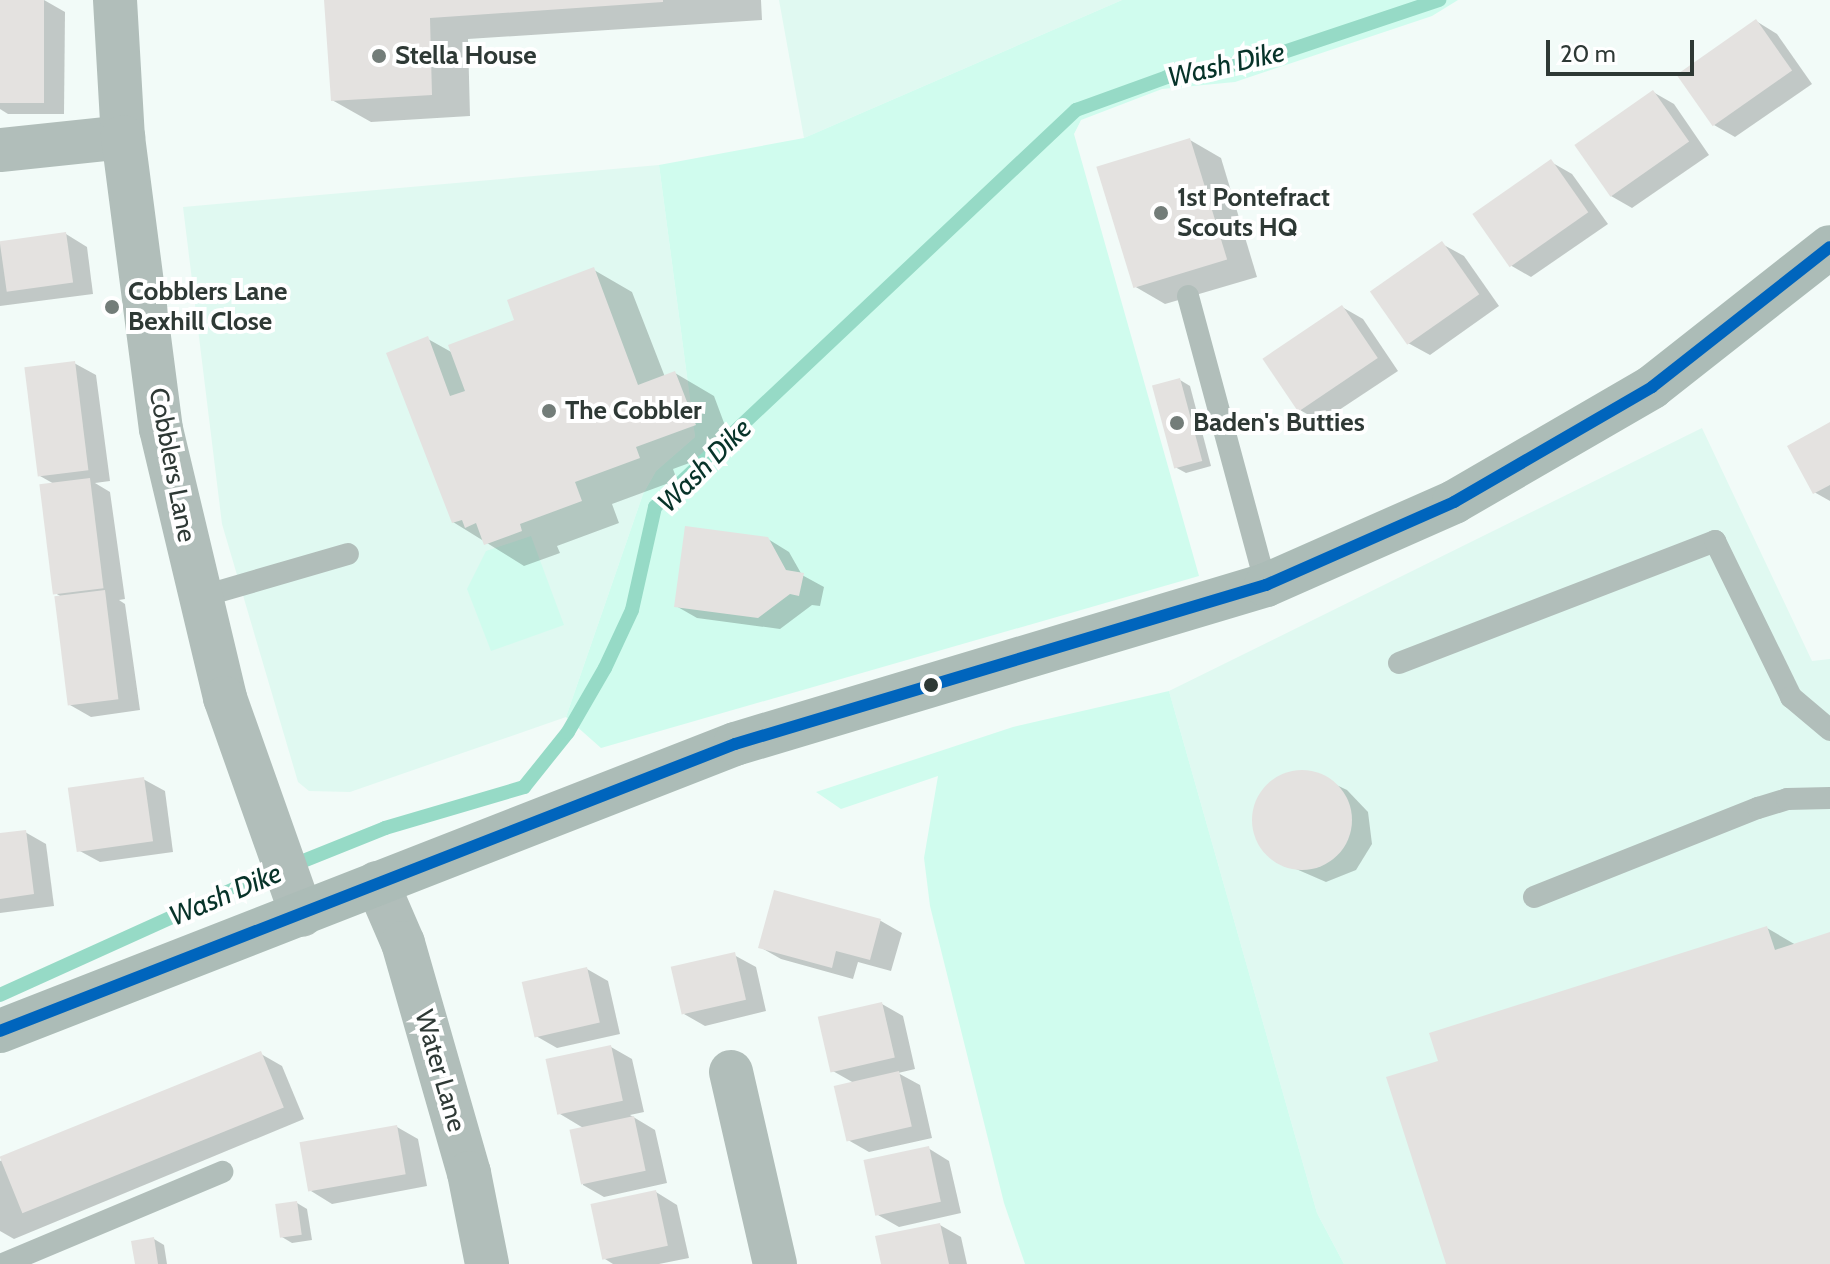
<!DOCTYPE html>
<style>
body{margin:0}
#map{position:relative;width:1830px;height:1264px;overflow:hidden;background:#f2fbf8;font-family:Cabin,sans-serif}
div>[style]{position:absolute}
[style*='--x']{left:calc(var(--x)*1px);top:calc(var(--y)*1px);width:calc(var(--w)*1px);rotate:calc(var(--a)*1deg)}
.built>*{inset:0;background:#e0f9f1}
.green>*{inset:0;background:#d0fcee}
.shadow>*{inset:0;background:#0003}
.stream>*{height:14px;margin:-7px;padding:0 7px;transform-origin:7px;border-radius:7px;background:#96dac6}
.building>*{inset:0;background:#e4e2e0;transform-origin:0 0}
.round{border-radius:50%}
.service>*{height:22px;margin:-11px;padding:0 11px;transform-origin:11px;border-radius:11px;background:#b1beba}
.minor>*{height:44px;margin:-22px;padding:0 22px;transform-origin:22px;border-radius:22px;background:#b1beba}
.tertiary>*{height:44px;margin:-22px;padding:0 22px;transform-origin:22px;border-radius:22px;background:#b1beba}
.trunk>*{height:44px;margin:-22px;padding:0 22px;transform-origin:22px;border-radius:22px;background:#acbcb7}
.bus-1>*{height:12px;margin:-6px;padding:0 6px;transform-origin:6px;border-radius:6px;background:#0065bd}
.dots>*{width:22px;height:22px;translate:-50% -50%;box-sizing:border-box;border:4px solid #fff;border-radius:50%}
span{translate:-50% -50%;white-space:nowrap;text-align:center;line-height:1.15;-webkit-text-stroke:8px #fff;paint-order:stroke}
.poi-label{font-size:26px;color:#2e3935;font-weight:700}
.left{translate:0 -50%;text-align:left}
.street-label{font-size:26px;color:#2e3935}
.water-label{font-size:28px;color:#073329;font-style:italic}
.scale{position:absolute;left:1546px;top:40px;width:148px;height:36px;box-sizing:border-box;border:4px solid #2e3935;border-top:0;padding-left:10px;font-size:24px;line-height:28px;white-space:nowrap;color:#2e3935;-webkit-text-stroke:6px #fff;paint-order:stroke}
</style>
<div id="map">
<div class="built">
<div style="clip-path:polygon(779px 0,1122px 0,804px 138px)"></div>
<div style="clip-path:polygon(659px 165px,695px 437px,656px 471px,643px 494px,566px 717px,350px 792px,309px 791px,298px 782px,222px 524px,183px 207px)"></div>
<div style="clip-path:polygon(1702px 428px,1812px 661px,1830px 659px,1830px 1264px,1344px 1264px,1317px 1213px,1169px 691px)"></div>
</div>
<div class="green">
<div style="clip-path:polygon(1122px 0,1458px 0,1432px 16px,1235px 82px,1162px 89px,1081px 120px,1074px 134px,1199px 576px,601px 748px,566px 717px,643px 494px,656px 471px,695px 437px,659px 165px,804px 138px)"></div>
<div style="clip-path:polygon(531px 536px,564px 625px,491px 651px,467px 589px,486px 551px)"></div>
<div style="clip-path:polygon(1169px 691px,1317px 1213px,1344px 1264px,1025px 1264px,1004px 1203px,930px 906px,924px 858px,938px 776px,841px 809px,816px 792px,1013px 727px)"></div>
</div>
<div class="shadow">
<div style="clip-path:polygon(0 0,44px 0,65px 12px,64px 114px,8px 114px,0 109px)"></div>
<div style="clip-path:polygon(326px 0,761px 0,762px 20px,468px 39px,470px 116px,371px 122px,332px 100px)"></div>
<div style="clip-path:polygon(1756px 21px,1777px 34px,1812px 84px,1735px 137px,1714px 125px)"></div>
<div style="clip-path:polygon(1653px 92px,1674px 104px,1709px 155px,1632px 208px,1611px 196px)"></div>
<div style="clip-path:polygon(1190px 140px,1221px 158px,1257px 277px,1165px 304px,1134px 286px)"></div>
<div style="clip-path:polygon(1551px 162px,1572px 174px,1608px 224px,1531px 277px,1510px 265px)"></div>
<div style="clip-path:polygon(66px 234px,87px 247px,93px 294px,0 306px,0 243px)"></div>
<div style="clip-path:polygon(1442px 244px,1464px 256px,1499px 306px,1430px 355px,1408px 343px)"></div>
<div style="clip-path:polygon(594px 270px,632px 292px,665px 377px,675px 373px,714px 396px,733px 447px,673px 469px,677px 480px,612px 504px,619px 523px,557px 546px,560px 553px,524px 566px,453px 522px,428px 339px,453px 353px,517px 321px)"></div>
<div style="clip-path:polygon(1342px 307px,1363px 319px,1398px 371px,1321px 422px,1300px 410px,1265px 360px)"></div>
<div style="clip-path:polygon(74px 363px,96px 375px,110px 481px,95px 483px,110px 492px,125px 599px,119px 600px,125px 604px,140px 710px,91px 717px,70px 705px,62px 597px,55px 593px,56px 485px,40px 476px)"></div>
<div style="clip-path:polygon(1180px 380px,1190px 386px,1211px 466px,1186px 473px,1175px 467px)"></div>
<div style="clip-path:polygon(1830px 424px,1830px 501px,1814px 492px)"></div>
<div style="clip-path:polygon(768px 539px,789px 552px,802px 575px,824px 587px,820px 606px,812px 605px,780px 629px,697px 618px,676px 606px)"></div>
<div style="clip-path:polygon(1309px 772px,1347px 790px,1368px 812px,1372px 844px,1356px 870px,1326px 882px,1273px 859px,1262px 847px,1253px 816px,1266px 788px,1294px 773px)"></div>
<div style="clip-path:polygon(143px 779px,165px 791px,173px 852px,100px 862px,78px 850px)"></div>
<div style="clip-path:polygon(25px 832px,46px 844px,54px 906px,0 913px,0 835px)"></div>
<div style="clip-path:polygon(775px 892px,881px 921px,902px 933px,891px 971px,858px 962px,853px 979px,781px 959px,760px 947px)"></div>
<div style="clip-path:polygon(1767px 928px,1796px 945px,1830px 934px,1830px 1264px,1448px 1264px,1440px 1062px)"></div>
<div style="clip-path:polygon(734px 955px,756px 967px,766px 1011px,705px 1026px,684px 1014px)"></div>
<div style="clip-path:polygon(587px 969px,608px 981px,620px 1034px,557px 1048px,536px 1036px)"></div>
<div style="clip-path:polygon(882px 1004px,903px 1016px,915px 1069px,898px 1073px,920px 1085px,932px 1138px,869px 1152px,848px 1140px,854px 1083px,831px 1070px)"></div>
<div style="clip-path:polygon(611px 1047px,632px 1059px,644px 1112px,630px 1115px,655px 1130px,667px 1183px,604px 1197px,583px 1185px,585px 1129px,560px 1114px)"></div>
<div style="clip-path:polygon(261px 1054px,282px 1066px,304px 1119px,14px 1239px,0 1231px,0 1161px)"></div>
<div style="clip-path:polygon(397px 1127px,418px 1139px,427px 1186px,332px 1204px,311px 1191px)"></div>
<div style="clip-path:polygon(928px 1148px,949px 1161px,961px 1213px,899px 1227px,878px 1215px)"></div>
<div style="clip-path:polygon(656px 1192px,677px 1205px,689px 1258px,659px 1264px,613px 1264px,605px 1259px)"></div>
<div style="clip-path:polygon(297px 1203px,307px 1209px,312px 1240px,292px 1243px,282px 1237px)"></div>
<div style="clip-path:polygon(940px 1225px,961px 1237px,967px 1264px,883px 1264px)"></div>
<div style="clip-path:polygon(154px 1239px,164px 1245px,167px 1264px,137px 1264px)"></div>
</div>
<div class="stream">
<div style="--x:0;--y:995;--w:259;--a:-24.4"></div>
<div style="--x:236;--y:888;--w:161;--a:-21.9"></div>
<div style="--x:385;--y:828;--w:145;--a:-16.4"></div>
<div style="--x:524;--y:787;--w:70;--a:-51.3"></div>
<div style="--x:568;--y:732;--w:74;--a:-60"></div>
<div style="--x:605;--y:668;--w:64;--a:-65"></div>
<div style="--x:632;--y:610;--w:106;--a:-77.4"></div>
<div style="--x:655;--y:507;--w:579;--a:-43.32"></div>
<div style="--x:1076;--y:110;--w:97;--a:-19.9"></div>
<div style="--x:1167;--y:77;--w:98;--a:-10.6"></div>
<div style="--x:1263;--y:59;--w:186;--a:-18.5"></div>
</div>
<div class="building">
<div style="left:0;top:0;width:44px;height:103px"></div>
<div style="clip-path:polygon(324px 0,663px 0,663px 2px,430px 18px,432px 95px,331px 101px)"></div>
<div style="left:1756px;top:19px;width:63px;height:97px;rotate:55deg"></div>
<div style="left:1653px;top:90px;width:63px;height:96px;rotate:55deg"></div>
<div style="left:1190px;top:138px;width:127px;height:98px;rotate:73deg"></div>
<div style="left:1551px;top:159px;width:65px;height:96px;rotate:55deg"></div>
<div style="left:66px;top:232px;width:51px;height:67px;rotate:82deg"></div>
<div style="left:1442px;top:241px;width:65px;height:88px;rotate:55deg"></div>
<div style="clip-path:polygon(594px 267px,638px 385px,675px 371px,696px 425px,636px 447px,640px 458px,575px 482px,582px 501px,520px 524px,522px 531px,484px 545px,476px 523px,465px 528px,462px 520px,452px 523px,386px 353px,428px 336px,450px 396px,465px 391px,448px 345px,514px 320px,507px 300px)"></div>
<div style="left:1342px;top:305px;width:64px;height:96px;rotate:56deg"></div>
<div style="left:75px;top:361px;width:110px;height:51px;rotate:83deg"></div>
<div style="left:1180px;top:378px;width:86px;height:29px;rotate:75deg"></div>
<div style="clip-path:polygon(1830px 422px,1830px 485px,1813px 494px,1787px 446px)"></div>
<div style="left:90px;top:478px;width:111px;height:51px;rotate:83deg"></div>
<div style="clip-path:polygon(685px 526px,768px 537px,786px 570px,804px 573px,799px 596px,790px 594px,758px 618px,674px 607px)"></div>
<div style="left:105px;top:590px;width:110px;height:51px;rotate:83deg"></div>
<div class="round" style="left:1252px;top:770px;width:100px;height:100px"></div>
<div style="left:144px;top:777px;width:65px;height:77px;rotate:82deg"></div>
<div style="clip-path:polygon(26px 830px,34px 894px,0 899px,0 833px)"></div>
<div style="clip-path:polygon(774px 890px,881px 919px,870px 960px,836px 951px,832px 968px,758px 948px)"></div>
<div style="clip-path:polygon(1767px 926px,1775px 950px,1830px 932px,1830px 1264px,1446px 1264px,1386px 1077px,1438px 1061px,1429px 1033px)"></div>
<div style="left:735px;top:952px;width:49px;height:66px;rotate:77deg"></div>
<div style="left:587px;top:967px;width:57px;height:67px;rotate:77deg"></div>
<div style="left:882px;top:1002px;width:57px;height:66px;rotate:77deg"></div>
<div style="left:611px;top:1045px;width:57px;height:67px;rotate:78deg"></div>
<div style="left:261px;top:1051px;width:61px;height:282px;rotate:68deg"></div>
<div style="left:899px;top:1071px;width:57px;height:67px;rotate:77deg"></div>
<div style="left:634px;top:1116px;width:56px;height:66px;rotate:78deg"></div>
<div style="left:397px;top:1125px;width:50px;height:99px;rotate:80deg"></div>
<div style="left:929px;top:1146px;width:57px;height:67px;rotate:78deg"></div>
<div style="left:656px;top:1190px;width:57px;height:67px;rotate:78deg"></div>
<div style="left:297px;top:1201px;width:34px;height:22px;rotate:82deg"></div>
<div style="clip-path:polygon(940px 1223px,949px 1264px,881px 1264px,875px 1236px)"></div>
<div style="clip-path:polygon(154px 1237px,158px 1264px,135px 1264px,131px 1241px)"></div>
</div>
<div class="service">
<div style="--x:1188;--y:296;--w:299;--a:74.9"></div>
<div style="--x:200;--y:597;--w:154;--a:-16.2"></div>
<div style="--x:1399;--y:663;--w:339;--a:-21.1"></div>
<div style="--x:1715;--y:541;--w:174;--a:64"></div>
<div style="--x:1791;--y:697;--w:51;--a:40.2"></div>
<div style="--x:1534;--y:897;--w:241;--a:-21.7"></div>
<div style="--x:1758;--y:808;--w:30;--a:-17"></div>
<div style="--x:1787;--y:799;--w:43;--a:-1.3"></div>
<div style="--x:3;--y:1264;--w:238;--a:-22.8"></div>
</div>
<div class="minor">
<div style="--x:0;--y:150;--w:124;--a:-6"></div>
<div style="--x:377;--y:883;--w:65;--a:66.6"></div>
<div style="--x:403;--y:943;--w:239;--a:74"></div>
<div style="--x:469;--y:1173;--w:93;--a:78.8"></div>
<div style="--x:731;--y:1072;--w:197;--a:77.1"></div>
</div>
<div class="tertiary">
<div style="--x:115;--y:0;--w:137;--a:86.7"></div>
<div style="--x:123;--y:137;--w:294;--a:82.6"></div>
<div style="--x:161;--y:429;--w:277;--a:76.6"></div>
<div style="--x:225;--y:698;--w:230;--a:70.5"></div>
</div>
<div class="trunk">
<div style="--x:0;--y:1031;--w:789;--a:-21.33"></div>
<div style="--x:735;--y:744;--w:554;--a:-16.67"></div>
<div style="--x:1266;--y:585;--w:206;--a:-23.8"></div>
<div style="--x:1454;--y:502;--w:229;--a:-30.1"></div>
<div style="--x:1652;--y:387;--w:226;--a:-38.2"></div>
</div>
<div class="bus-1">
<div style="--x:0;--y:1031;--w:789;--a:-21.33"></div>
<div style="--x:735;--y:744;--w:554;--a:-16.67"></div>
<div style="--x:1266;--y:585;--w:206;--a:-23.8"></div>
<div style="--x:1454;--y:502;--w:229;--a:-30.1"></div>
<div style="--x:1652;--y:387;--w:226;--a:-38.2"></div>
</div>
<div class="dots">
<div style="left:379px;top:56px;background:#737d79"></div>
<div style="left:1161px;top:213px;background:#737d79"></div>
<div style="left:112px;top:307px;background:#737d79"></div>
<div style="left:549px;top:411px;background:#737d79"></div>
<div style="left:1177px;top:423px;background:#737d79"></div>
<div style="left:931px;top:685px;background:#2e3935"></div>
</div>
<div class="poi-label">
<span class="left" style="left:395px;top:56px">Stella House</span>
<span class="left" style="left:1177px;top:213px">1st Pontefract<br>Scouts HQ</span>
<span class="left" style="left:128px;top:307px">Cobblers Lane<br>Bexhill Close</span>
<span class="left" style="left:565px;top:411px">The Cobbler</span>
<span class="left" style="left:1193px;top:423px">Baden's Butties</span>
</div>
<div class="street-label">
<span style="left:172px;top:465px;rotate:79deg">Cobblers Lane</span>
<span style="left:440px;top:1071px;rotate:74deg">Water Lane</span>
</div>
<div class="water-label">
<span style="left:1226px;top:64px;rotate:-13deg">Wash Dike</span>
<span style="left:704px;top:465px;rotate:-45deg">Wash Dike</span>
<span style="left:225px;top:894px;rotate:-23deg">Wash Dike</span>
</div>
<div class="scale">20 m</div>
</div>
